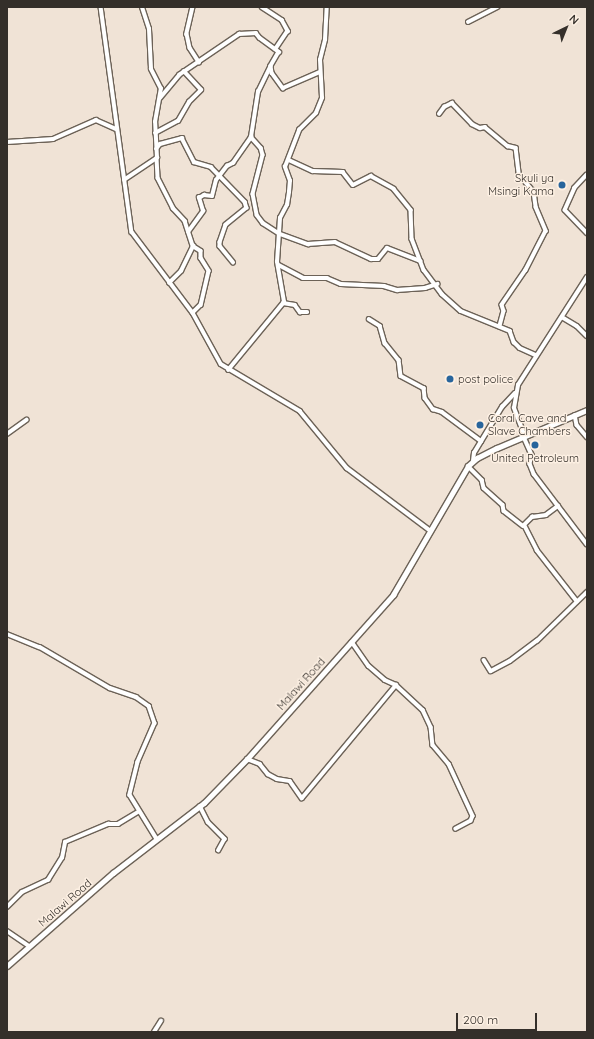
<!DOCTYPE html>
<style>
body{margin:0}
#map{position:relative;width:594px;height:1039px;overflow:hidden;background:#f0e3d6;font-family:Quicksand,sans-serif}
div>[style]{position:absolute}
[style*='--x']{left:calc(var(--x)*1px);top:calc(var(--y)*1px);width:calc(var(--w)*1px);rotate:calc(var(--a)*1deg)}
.roads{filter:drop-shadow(1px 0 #6c6257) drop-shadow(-1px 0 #6c6257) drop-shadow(0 1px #6c6257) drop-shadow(0 -1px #6c6257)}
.minor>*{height:3.5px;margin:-1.75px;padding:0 1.75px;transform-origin:1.75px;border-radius:1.75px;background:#fff}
.major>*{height:4.5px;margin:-2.25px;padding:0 2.25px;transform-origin:2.25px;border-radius:2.25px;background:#fff}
.dots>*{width:11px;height:11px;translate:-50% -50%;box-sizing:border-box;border:2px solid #fdf0e3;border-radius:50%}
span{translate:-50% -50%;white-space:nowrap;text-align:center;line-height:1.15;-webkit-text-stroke:3px #fdf0e3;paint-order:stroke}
.poi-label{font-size:11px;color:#342f2a}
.right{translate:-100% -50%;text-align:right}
.left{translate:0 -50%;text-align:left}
.street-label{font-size:11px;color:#342f2a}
.frame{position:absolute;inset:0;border:8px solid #342f2a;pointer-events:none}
.north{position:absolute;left:546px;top:8px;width:40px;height:40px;-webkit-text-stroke:3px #fdf0e3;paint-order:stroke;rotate:43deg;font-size:11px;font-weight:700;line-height:16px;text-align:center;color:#342f2a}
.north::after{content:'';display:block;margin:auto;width:14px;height:18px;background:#342f2a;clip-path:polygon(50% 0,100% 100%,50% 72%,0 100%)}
.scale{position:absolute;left:456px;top:1013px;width:81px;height:18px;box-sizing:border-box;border:2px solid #342f2a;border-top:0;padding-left:5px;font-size:12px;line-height:14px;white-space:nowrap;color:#342f2a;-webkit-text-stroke:3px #fdf0e3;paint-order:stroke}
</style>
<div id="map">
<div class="roads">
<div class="minor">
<div style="--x:101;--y:7;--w:227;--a:82.2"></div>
<div style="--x:132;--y:232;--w:101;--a:53"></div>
<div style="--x:193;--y:313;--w:58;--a:61.2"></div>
<div style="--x:221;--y:364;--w:92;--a:30.7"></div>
<div style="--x:300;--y:411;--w:74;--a:50.5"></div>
<div style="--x:347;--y:468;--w:105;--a:36.9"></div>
<div style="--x:193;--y:7;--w:28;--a:103"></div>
<div style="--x:187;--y:34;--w:14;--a:78"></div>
<div style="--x:190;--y:48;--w:17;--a:57"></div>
<div style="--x:262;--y:7;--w:24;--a:33"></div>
<div style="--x:282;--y:20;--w:13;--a:61"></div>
<div style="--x:288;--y:31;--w:22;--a:124"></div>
<div style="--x:468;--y:22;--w:33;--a:-27"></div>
<div style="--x:160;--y:98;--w:30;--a:-50"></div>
<div style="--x:179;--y:75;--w:73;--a:-34.3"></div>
<div style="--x:239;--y:34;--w:17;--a:-3"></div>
<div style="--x:256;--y:33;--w:6;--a:51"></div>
<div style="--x:260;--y:38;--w:24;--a:36"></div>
<div style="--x:279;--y:52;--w:16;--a:120"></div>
<div style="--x:271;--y:66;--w:7;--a:82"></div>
<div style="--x:272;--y:73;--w:19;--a:54"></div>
<div style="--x:283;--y:88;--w:40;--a:-23.4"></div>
<div style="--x:439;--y:114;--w:9;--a:-54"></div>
<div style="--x:444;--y:107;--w:9;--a:-27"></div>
<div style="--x:452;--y:103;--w:29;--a:46"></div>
<div style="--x:472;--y:124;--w:9;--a:27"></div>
<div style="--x:480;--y:128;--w:5;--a:-11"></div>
<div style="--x:485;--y:127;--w:30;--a:40"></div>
<div style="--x:508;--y:146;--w:8;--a:14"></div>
<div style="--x:516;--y:148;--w:26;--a:83"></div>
<div style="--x:519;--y:174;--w:23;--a:50"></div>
<div style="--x:534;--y:192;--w:15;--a:82"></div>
<div style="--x:536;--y:207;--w:26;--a:67"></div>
<div style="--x:546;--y:231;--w:44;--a:117.1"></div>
<div style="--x:526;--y:270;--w:42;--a:124.4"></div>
<div style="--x:502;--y:305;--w:6;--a:72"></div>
<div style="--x:504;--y:311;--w:16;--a:105"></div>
<div style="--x:155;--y:133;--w:26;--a:-28"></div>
<div style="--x:178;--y:121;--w:22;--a:-60"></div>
<div style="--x:189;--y:102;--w:17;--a:-45"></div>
<div style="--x:201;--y:90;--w:25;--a:-133"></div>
<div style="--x:251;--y:137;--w:15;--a:48"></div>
<div style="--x:261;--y:148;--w:7;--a:74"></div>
<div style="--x:263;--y:155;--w:40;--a:104.4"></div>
<div style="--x:253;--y:194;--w:21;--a:79"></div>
<div style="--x:257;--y:215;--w:10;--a:53"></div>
<div style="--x:263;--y:223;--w:20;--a:33"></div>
<div style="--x:280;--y:234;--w:30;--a:20"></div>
<div style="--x:308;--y:244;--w:27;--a:-4"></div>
<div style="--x:335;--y:242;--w:40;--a:25"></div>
<div style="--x:371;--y:259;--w:7;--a:0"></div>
<div style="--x:378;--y:259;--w:14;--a:-51"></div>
<div style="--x:387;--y:248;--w:36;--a:21"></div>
<div style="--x:7;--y:142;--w:46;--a:-3.7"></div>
<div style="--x:53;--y:139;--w:47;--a:-23.8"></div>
<div style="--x:96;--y:120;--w:22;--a:24"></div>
<div style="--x:156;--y:149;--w:6;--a:-51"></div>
<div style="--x:160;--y:144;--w:23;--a:-15"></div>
<div style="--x:182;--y:138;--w:27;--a:63"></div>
<div style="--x:194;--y:162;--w:18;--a:16"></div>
<div style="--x:211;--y:167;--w:49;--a:45.8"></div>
<div style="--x:245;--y:202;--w:6;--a:72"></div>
<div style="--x:247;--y:208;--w:27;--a:141"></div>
<div style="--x:226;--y:225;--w:18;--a:109"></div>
<div style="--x:220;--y:242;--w:4;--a:90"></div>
<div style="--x:220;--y:246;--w:21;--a:51"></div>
<div style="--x:157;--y:158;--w:20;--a:87"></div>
<div style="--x:158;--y:178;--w:34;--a:63"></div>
<div style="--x:173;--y:208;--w:18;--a:47"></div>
<div style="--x:185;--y:221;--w:26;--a:72"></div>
<div style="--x:193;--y:246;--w:9;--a:32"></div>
<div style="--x:201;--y:251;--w:7;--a:90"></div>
<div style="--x:201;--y:258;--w:15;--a:58"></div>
<div style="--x:209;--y:271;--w:35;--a:103"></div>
<div style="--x:201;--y:305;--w:11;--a:135"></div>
<div style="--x:289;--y:160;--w:26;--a:25"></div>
<div style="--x:313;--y:171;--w:30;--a:2"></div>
<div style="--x:343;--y:172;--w:16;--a:52"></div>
<div style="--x:353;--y:185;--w:20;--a:-27"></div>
<div style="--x:371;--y:176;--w:26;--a:29"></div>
<div style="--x:394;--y:189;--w:27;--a:51"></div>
<div style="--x:411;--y:210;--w:29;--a:88"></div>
<div style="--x:412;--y:239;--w:33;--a:69"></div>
<div style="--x:424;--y:270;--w:30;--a:53"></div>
<div style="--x:442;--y:294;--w:25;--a:42"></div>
<div style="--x:461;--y:311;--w:53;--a:22.2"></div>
<div style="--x:510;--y:331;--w:12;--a:70"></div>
<div style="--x:514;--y:342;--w:8;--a:45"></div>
<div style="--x:520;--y:348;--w:17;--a:24"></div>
<div style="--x:587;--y:175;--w:18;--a:133"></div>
<div style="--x:575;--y:188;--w:24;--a:114"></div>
<div style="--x:565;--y:210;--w:32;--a:46"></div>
<div style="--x:124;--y:180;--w:40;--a:-34"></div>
<div style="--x:157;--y:158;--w:36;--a:-93"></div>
<div style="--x:155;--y:122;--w:34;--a:-80"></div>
<div style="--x:161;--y:89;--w:22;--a:-117"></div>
<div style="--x:151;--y:69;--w:40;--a:-92.9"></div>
<div style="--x:149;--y:29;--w:23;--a:-108"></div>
<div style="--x:188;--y:232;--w:26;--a:-54"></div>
<div style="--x:203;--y:211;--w:14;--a:-107"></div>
<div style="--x:199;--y:198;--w:6;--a:-31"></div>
<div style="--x:204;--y:195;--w:8;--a:7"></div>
<div style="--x:212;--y:196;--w:16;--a:-76"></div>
<div style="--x:216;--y:180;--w:18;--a:-52"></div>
<div style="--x:227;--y:166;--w:7;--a:-27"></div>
<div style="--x:233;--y:163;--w:32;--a:-55"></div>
<div style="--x:251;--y:137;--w:46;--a:-81.2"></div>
<div style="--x:258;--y:92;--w:28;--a:-64"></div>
<div style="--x:279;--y:265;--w:27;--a:28"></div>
<div style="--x:303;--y:278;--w:24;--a:0"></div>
<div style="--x:327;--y:278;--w:15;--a:23"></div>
<div style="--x:341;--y:284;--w:43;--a:2.7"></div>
<div style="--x:384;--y:286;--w:14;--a:17"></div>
<div style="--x:397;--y:290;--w:28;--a:-4"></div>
<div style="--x:425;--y:288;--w:13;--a:-18"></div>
<div style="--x:169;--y:283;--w:17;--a:-45"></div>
<div style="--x:181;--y:271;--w:28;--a:-64"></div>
<div style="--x:283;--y:303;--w:12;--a:9"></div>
<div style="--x:295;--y:305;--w:9;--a:54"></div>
<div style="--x:300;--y:312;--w:7;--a:0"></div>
<div style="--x:562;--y:317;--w:17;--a:31"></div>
<div style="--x:577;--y:326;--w:14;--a:45"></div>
<div style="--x:369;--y:319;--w:13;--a:32"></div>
<div style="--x:380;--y:326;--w:18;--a:74"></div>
<div style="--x:385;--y:343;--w:22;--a:51"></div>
<div style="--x:399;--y:360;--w:16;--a:83"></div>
<div style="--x:401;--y:376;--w:26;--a:28"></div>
<div style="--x:424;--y:388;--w:10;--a:84"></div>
<div style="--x:425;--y:398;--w:14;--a:54"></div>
<div style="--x:433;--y:409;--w:9;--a:18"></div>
<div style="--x:442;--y:412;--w:49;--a:36.6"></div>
<div style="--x:228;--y:370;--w:88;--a:-50.5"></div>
<div style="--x:284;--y:302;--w:41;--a:-99.9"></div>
<div style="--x:277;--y:262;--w:44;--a:-86.1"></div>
<div style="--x:280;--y:218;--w:15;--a:-62"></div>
<div style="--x:287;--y:205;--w:13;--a:-81"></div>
<div style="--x:289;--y:192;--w:11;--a:-85"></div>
<div style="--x:290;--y:181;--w:15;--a:-110"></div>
<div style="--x:285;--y:167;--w:40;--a:-69"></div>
<div style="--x:299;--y:130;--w:24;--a:-45"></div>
<div style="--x:316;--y:113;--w:16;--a:-68"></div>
<div style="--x:322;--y:98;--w:38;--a:-93"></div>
<div style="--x:320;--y:60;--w:21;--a:-76"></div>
<div style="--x:325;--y:40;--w:33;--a:-87"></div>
<div style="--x:575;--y:415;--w:10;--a:79"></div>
<div style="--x:577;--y:425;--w:16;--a:50"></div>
<div style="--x:7;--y:434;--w:24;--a:-36"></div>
<div style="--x:524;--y:437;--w:20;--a:66"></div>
<div style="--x:532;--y:455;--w:9;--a:103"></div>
<div style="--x:530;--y:464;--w:11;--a:68"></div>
<div style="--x:534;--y:474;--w:88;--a:52.9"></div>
<div style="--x:525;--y:437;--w:31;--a:-111"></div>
<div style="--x:514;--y:408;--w:23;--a:-80"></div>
<div style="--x:518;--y:385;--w:128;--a:-57.4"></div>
<div style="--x:473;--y:461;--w:8;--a:-83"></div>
<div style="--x:474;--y:453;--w:54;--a:-58.7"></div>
<div style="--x:502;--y:407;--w:19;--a:-47"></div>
<div style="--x:468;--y:466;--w:20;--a:45"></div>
<div style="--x:482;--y:480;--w:8;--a:76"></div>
<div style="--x:484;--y:488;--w:25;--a:42"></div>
<div style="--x:503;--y:505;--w:6;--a:81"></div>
<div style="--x:504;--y:511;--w:24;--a:38"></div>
<div style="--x:523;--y:526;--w:13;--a:-45"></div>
<div style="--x:532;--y:517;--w:14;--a:-8"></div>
<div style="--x:546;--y:515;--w:15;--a:-37"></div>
<div style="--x:525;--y:526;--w:27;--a:63"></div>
<div style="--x:537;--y:550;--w:65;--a:51.9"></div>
<div style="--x:7;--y:634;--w:35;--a:22"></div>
<div style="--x:40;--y:647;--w:81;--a:30.4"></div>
<div style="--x:110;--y:688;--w:28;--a:19"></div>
<div style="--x:136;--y:697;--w:16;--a:35"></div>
<div style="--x:149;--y:706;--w:18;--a:71"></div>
<div style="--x:155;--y:723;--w:43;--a:113.6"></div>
<div style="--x:138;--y:762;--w:34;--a:104"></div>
<div style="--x:130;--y:795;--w:52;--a:58.5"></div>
<div style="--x:352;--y:642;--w:29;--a:55"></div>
<div style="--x:369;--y:666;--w:21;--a:41"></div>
<div style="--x:385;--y:680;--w:12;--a:24"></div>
<div style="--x:396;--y:685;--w:37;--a:43"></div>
<div style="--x:423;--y:710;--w:19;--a:65"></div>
<div style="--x:431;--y:727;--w:18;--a:84"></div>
<div style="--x:433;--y:745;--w:25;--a:50"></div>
<div style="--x:449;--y:764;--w:57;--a:65.2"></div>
<div style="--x:473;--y:816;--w:5;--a:112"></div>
<div style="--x:471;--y:821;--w:17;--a:152"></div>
<div style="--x:484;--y:660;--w:13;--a:58"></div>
<div style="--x:491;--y:671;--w:21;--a:-28"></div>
<div style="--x:510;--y:661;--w:34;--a:-37"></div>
<div style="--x:537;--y:641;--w:70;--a:-44.4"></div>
<div style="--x:247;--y:759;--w:14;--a:21"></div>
<div style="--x:260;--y:764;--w:13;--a:51"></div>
<div style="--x:268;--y:774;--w:10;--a:29"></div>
<div style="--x:277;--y:779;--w:13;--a:9"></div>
<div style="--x:290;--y:781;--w:21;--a:55"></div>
<div style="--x:302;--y:798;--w:147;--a:-50.2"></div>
<div style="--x:200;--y:806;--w:18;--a:63"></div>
<div style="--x:208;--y:822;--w:24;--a:45"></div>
<div style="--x:225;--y:839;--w:13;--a:119"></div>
<div style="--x:7;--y:907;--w:21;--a:-45"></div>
<div style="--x:22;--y:892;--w:29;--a:-25"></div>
<div style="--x:48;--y:880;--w:26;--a:-58"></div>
<div style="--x:62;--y:858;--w:16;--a:-79"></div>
<div style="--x:65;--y:842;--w:47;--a:-22.7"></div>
<div style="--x:108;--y:824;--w:10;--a:0"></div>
<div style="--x:118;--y:824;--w:23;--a:-31"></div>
<div style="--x:7;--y:931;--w:27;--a:34"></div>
<div style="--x:154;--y:1032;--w:13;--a:-58"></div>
</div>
<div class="major">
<div style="--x:7;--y:966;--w:141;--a:-41.3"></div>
<div style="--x:113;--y:873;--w:115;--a:-37.6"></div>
<div style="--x:204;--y:803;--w:62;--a:-45.7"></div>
<div style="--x:247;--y:759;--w:220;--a:-48.3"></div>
<div style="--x:393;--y:595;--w:149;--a:-59.8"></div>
<div style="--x:468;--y:466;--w:12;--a:-42"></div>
<div style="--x:477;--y:458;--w:22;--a:-27"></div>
<div style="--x:497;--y:448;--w:98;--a:-22.9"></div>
</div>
</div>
<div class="dots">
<div style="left:562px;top:185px;background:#28659c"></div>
<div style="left:450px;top:379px;background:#28659c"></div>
<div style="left:480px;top:425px;background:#28659c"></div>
<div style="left:535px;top:445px;background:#28659c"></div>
</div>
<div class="poi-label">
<span class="right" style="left:554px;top:185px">Skuli ya<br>Msingi Kama</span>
<span class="left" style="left:458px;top:379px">post police</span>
<span class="left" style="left:488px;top:425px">Coral Cave and<br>Slave Chambers</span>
<span style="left:535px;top:458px">United Petroleum</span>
</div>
<div class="street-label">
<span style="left:301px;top:684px;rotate:-48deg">Malawi Road</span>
<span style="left:65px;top:903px;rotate:-41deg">Malawi Road</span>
</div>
<div class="frame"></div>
<div class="north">N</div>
<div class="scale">200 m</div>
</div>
